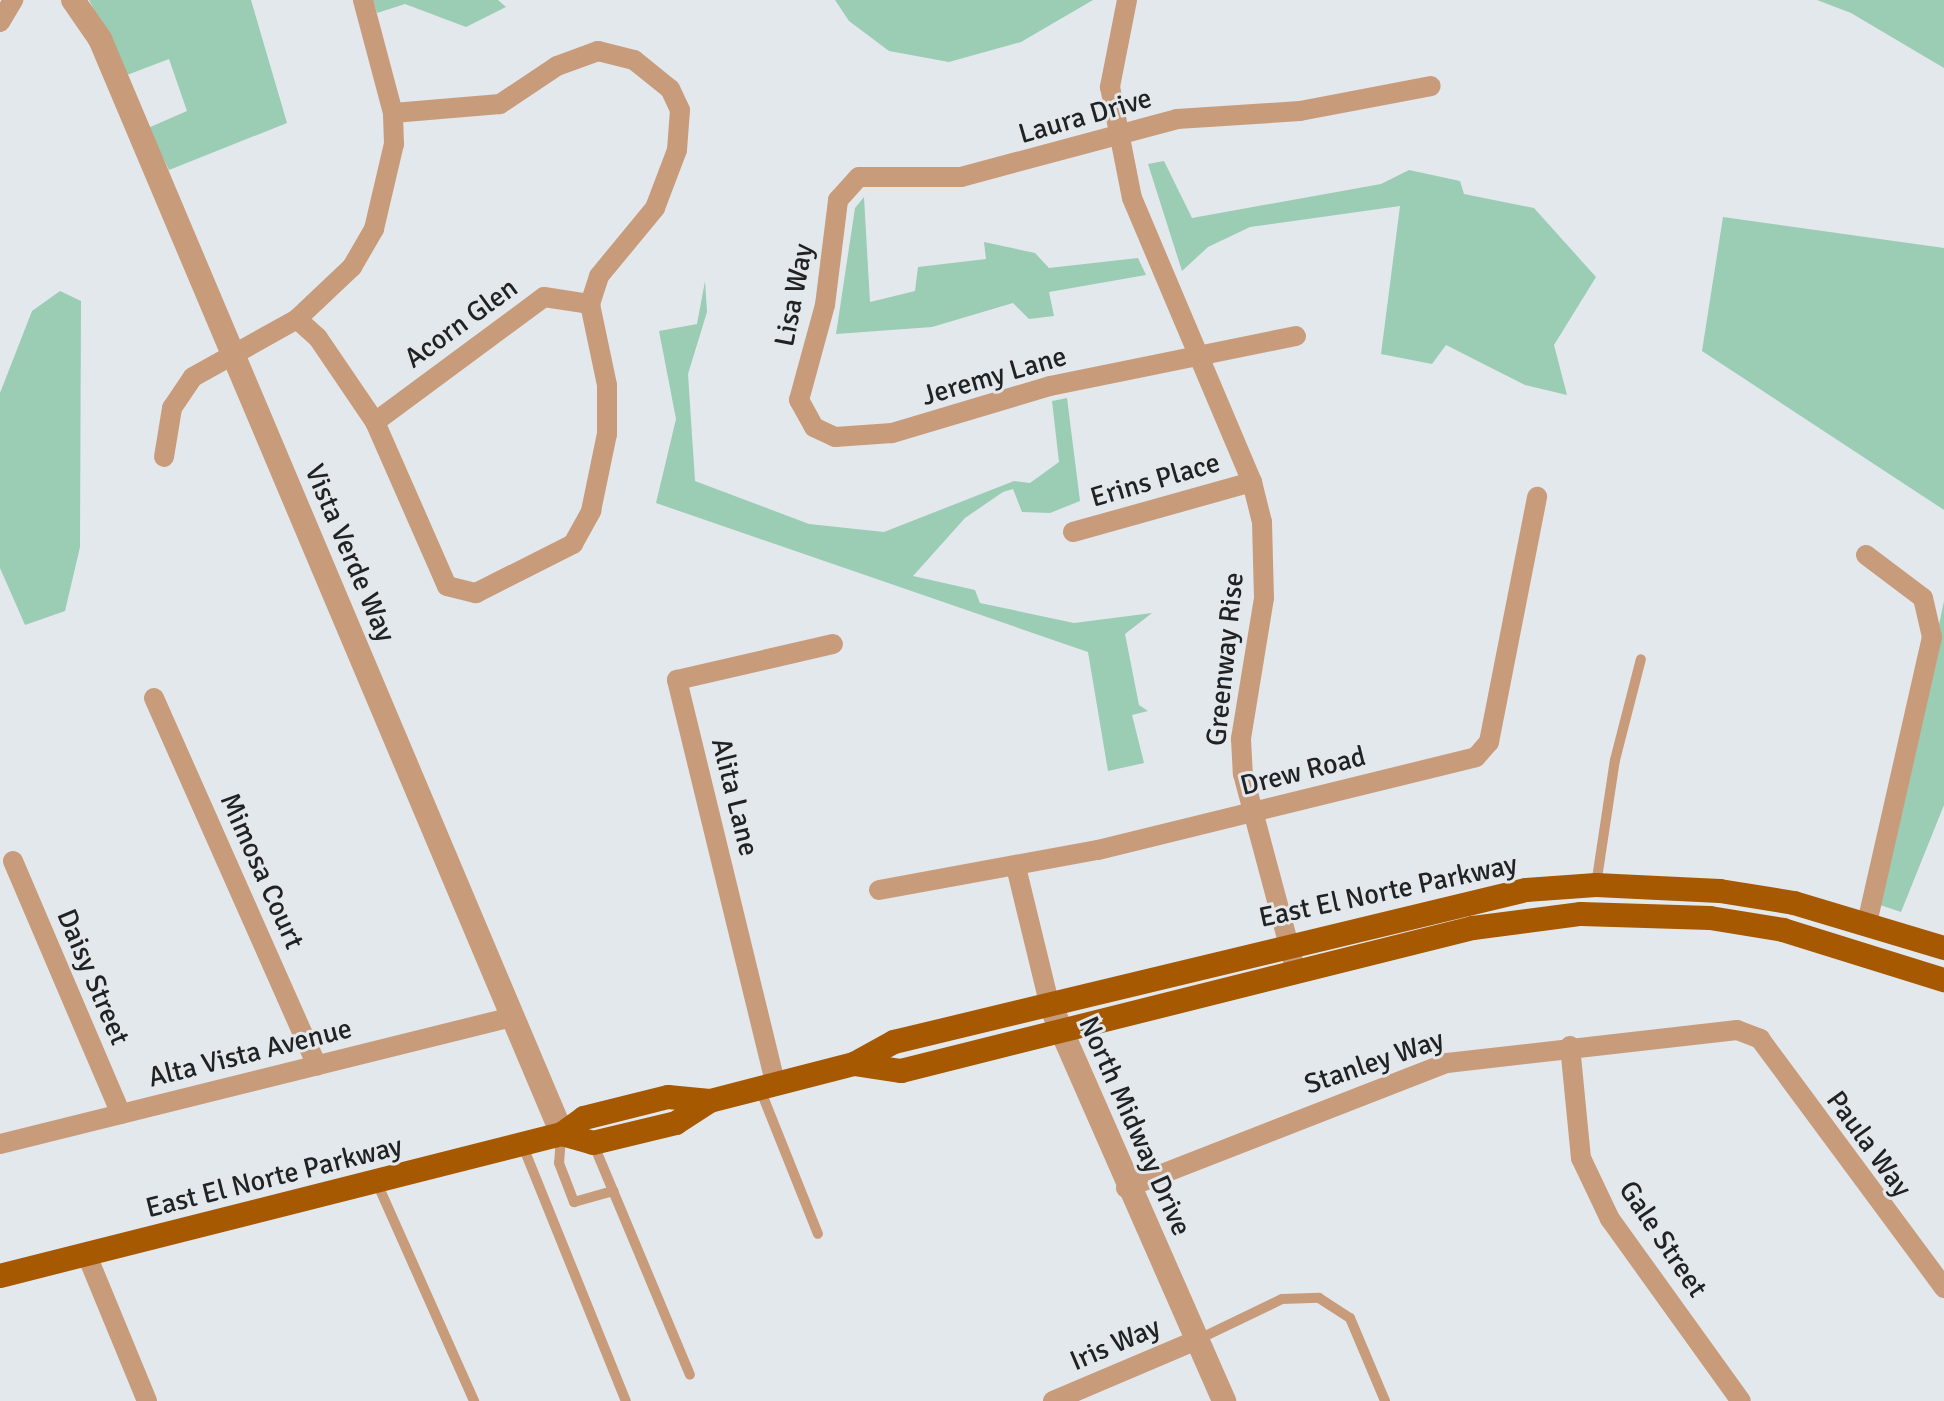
<!DOCTYPE html>
<style>
body{margin:0}
#map{position:relative;width:1944px;height:1401px;overflow:hidden;background:#e3e8ed;font-family:Signika,sans-serif}
div>[style]{position:absolute}
[style*='--x']{left:calc(var(--x)*1px);top:calc(var(--y)*1px);width:calc(var(--w)*1px);rotate:calc(var(--a)*1deg)}
.green>*{inset:0;background:#9bccb4}
.service>*{height:10px;margin:-5px;padding:0 5px;transform-origin:5px;border-radius:5px;background:#c89c7b}
.minor>*{height:20px;margin:-10px;padding:0 10px;transform-origin:10px;border-radius:10px;background:#c89c7b}
.tertiary>*{height:24px;margin:-12px;padding:0 12px;transform-origin:12px;border-radius:12px;background:#c89c7b}
.primary>*{height:24px;margin:-12px;padding:0 12px;transform-origin:12px;border-radius:12px;background:#a65900}
span{translate:-50% -50%;white-space:nowrap;text-align:center;line-height:1.15;-webkit-text-stroke:6px #e3e8ed;paint-order:stroke}
.street-label{font-size:28px;color:#212224}
</style>
<div id="map">
<div class="green">
<div style="clip-path:polygon(89px 0,251px 0,287px 123px,169px 170px,148px 128px,187px 111px,169px 59px,127px 75px)"></div>
<div style="clip-path:polygon(373px 0,498px 0,506px 7px,466px 27px,405px 4px,377px 13px)"></div>
<div style="clip-path:polygon(835px 0,1093px 0,1021px 42px,949px 62px,889px 51px,849px 21px)"></div>
<div style="clip-path:polygon(1817px 0,1944px 0,1944px 68px,1851px 13px)"></div>
<div style="clip-path:polygon(1164px 161px,1192px 218px,1381px 184px,1409px 170px,1460px 181px,1464px 194px,1534px 208px,1596px 277px,1554px 345px,1567px 395px,1525px 385px,1446px 345px,1432px 364px,1381px 354px,1400px 206px,1250px 227px,1208px 247px,1182px 271px,1148px 164px)"></div>
<div style="clip-path:polygon(864px 197px,870px 302px,915px 291px,918px 267px,986px 259px,984px 242px,1035px 253px,1049px 268px,1138px 258px,1146px 275px,1049px 292px,1054px 316px,1029px 319px,1013px 303px,932px 327px,836px 334px,855px 208px)"></div>
<div style="clip-path:polygon(1723px 217px,1944px 248px,1944px 510px,1702px 351px)"></div>
<div style="clip-path:polygon(705px 281px,707px 312px,688px 374px,695px 481px,809px 524px,884px 532px,1014px 481px,1030px 483px,1059px 462px,1052px 401px,1067px 398px,1080px 501px,1050px 513px,1022px 512px,1013px 489px,1003px 492px,965px 518px,913px 576px,975px 590px,980px 603px,1074px 623px,1152px 613px,1125px 634px,1139px 705px,1148px 711px,1132px 715px,1144px 763px,1108px 771px,1088px 652px,656px 503px,676px 419px,659px 331px,697px 324px)"></div>
<div style="clip-path:polygon(60px 291px,81px 301px,80px 547px,65px 611px,25px 625px,0 568px,0 393px,32px 311px)"></div>
<div style="clip-path:polygon(1944px 601px,1944px 805px,1901px 912px,1880px 905px)"></div>
</div>
<div class="service">
<div style="--x:1596;--y:885;--w:126;--a:-81.4"></div>
<div style="--x:1615;--y:760;--w:104;--a:-75.6"></div>
<div style="--x:760;--y:1089;--w:156;--a:68.2"></div>
<div style="--x:561;--y:1136;--w:27;--a:94"></div>
<div style="--x:559;--y:1163;--w:42;--a:69"></div>
<div style="--x:574;--y:1202;--w:41;--a:-15.8"></div>
<div style="--x:593;--y:1143;--w:251;--a:67.3"></div>
<div style="--x:522;--y:1144;--w:277;--a:68"></div>
<div style="--x:377;--y:1183;--w:239;--a:66"></div>
<div style="--x:1199;--y:1339;--w:92;--a:-25.7"></div>
<div style="--x:1282;--y:1299;--w:37;--a:-2"></div>
<div style="--x:1319;--y:1298;--w:37;--a:33"></div>
<div style="--x:1350;--y:1318;--w:90;--a:67.1"></div>
</div>
<div class="minor">
<div style="--x:1127;--y:0;--w:89;--a:101.1"></div>
<div style="--x:1110;--y:87;--w:113;--a:78.8"></div>
<div style="--x:1132;--y:198;--w:308;--a:67.1"></div>
<div style="--x:1252;--y:482;--w:41;--a:76"></div>
<div style="--x:1262;--y:522;--w:76;--a:88.5"></div>
<div style="--x:1264;--y:598;--w:143;--a:99.3"></div>
<div style="--x:1241;--y:739;--w:35;--a:87"></div>
<div style="--x:1243;--y:774;--w:194;--a:75"></div>
<div style="--x:0;--y:22;--w:26;--a:-59"></div>
<div style="--x:297;--y:319;--w:28;--a:42"></div>
<div style="--x:318;--y:338;--w:102;--a:55.8"></div>
<div style="--x:375;--y:422;--w:179;--a:66.3"></div>
<div style="--x:447;--y:586;--w:30;--a:14"></div>
<div style="--x:476;--y:593;--w:109;--a:-26.8"></div>
<div style="--x:573;--y:544;--w:38;--a:-61"></div>
<div style="--x:591;--y:511;--w:79;--a:-78.3"></div>
<div style="--x:607;--y:434;--w:49;--a:-90"></div>
<div style="--x:607;--y:385;--w:83;--a:-101.9"></div>
<div style="--x:590;--y:304;--w:29;--a:-72"></div>
<div style="--x:599;--y:276;--w:88;--a:-50.5"></div>
<div style="--x:655;--y:208;--w:62;--a:-69.2"></div>
<div style="--x:677;--y:150;--w:40;--a:-85.7"></div>
<div style="--x:680;--y:110;--w:23;--a:-115"></div>
<div style="--x:670;--y:89;--w:46;--a:-141.1"></div>
<div style="--x:634;--y:60;--w:37;--a:-166"></div>
<div style="--x:598;--y:51;--w:44;--a:159.9"></div>
<div style="--x:557;--y:66;--w:69;--a:146.3"></div>
<div style="--x:500;--y:104;--w:107;--a:175.2"></div>
<div style="--x:1296;--y:336;--w:251;--a:168.5"></div>
<div style="--x:1050;--y:386;--w:165;--a:163.4"></div>
<div style="--x:892;--y:433;--w:57;--a:176"></div>
<div style="--x:835;--y:437;--w:23;--a:-155"></div>
<div style="--x:814;--y:427;--w:31;--a:-119"></div>
<div style="--x:799;--y:400;--w:98;--a:-74.7"></div>
<div style="--x:825;--y:305;--w:106;--a:-82.9"></div>
<div style="--x:838;--y:200;--w:31;--a:-48"></div>
<div style="--x:859;--y:177;--w:102;--a:0"></div>
<div style="--x:961;--y:177;--w:224;--a:-15"></div>
<div style="--x:1177;--y:119;--w:123;--a:-3.7"></div>
<div style="--x:1300;--y:111;--w:133;--a:-10.8"></div>
<div style="--x:375;--y:422;--w:210;--a:-36.5"></div>
<div style="--x:544;--y:297;--w:47;--a:8.7"></div>
<div style="--x:164;--y:457;--w:50;--a:-80.7"></div>
<div style="--x:172;--y:408;--w:37;--a:-56"></div>
<div style="--x:193;--y:377;--w:119;--a:-29.1"></div>
<div style="--x:297;--y:319;--w:76;--a:-43.4"></div>
<div style="--x:352;--y:267;--w:44;--a:-59.9"></div>
<div style="--x:374;--y:229;--w:87;--a:-76.8"></div>
<div style="--x:394;--y:144;--w:31;--a:-92"></div>
<div style="--x:393;--y:113;--w:117;--a:-104.9"></div>
<div style="--x:1073;--y:532;--w:186;--a:-15.6"></div>
<div style="--x:1866;--y:555;--w:71;--a:37"></div>
<div style="--x:1923;--y:598;--w:40;--a:77"></div>
<div style="--x:1932;--y:637;--w:293;--a:102.8"></div>
<div style="--x:154;--y:698;--w:402;--a:66.1"></div>
<div style="--x:13;--y:861;--w:275;--a:66.9"></div>
<div style="--x:1016;--y:867;--w:139;--a:76.3"></div>
<div style="--x:879;--y:890;--w:223;--a:-10.4"></div>
<div style="--x:1098;--y:850;--w:389;--a:-13.8"></div>
<div style="--x:1476;--y:757;--w:20;--a:-49"></div>
<div style="--x:1489;--y:742;--w:250;--a:-78.9"></div>
<div style="--x:1570;--y:1046;--w:113;--a:84.4"></div>
<div style="--x:1581;--y:1158;--w:68;--a:64.6"></div>
<div style="--x:1610;--y:1219;--w:224;--a:54.3"></div>
<div style="--x:775;--y:1082;--w:414;--a:-103.7"></div>
<div style="--x:677;--y:680;--w:160;--a:-13"></div>
<div style="--x:0;--y:1144;--w:528;--a:-13.93"></div>
<div style="--x:1126;--y:1188;--w:344;--a:-21.3"></div>
<div style="--x:1447;--y:1063;--w:292;--a:-6.5"></div>
<div style="--x:1737;--y:1030;--w:25;--a:21"></div>
<div style="--x:1760;--y:1039;--w:310;--a:53.5"></div>
<div style="--x:86;--y:1253;--w:160;--a:67.6"></div>
<div style="--x:1053;--y:1401;--w:159;--a:-23"></div>
</div>
<div class="tertiary">
<div style="--x:73;--y:0;--w:47;--a:55.3"></div>
<div style="--x:100;--y:39;--w:1188;--a:67.12"></div>
<div style="--x:1049;--y:1002;--w:436;--a:66.3"></div>
</div>
<div class="primary">
<div style="--x:854;--y:1064;--w:48;--a:8.5"></div>
<div style="--x:901;--y:1071;--w:590;--a:-14.04"></div>
<div style="--x:1473;--y:928;--w:109;--a:-7.4"></div>
<div style="--x:1581;--y:914;--w:129;--a:1.8"></div>
<div style="--x:1710;--y:918;--w:74;--a:9.3"></div>
<div style="--x:1783;--y:930;--w:169;--a:17.3"></div>
<div style="--x:562;--y:1134;--w:32;--a:16"></div>
<div style="--x:593;--y:1143;--w:85;--a:-13.5"></div>
<div style="--x:676;--y:1123;--w:40;--a:-32.9"></div>
<div style="--x:710;--y:1101;--w:149;--a:-14.4"></div>
<div style="--x:854;--y:1064;--w:46;--a:-28.8"></div>
<div style="--x:894;--y:1042;--w:650;--a:-13.52"></div>
<div style="--x:1526;--y:890;--w:70;--a:-4.1"></div>
<div style="--x:1596;--y:885;--w:124;--a:2.8"></div>
<div style="--x:1720;--y:891;--w:75;--a:9.2"></div>
<div style="--x:1794;--y:903;--w:157;--a:16.7"></div>
<div style="--x:0;--y:1276;--w:580;--a:-14.18"></div>
<div style="--x:562;--y:1134;--w:27;--a:-36"></div>
<div style="--x:584;--y:1118;--w:87;--a:-14"></div>
<div style="--x:668;--y:1097;--w:42;--a:5.4"></div>
</div>
<div class="street-label">
<span style="left:1085px;top:116px;rotate:-16deg">Laura Drive</span>
<span style="left:794px;top:295px;rotate:-79deg">Lisa Way</span>
<span style="left:461px;top:323px;rotate:-36deg">Acorn Glen</span>
<span style="left:994px;top:376px;rotate:-16deg">Jeremy Lane</span>
<span style="left:1155px;top:480px;rotate:-16deg">Erins Place</span>
<span style="left:350px;top:553px;rotate:67deg">Vista Verde Way</span>
<span style="left:1225px;top:659px;rotate:-84deg">Greenway Rise</span>
<span style="left:1303px;top:771px;rotate:-14deg">Drew Road</span>
<span style="left:735px;top:797px;rotate:76deg">Alita Lane</span>
<span style="left:262px;top:871px;rotate:66deg">Mimosa Court</span>
<span style="left:1388px;top:891px;rotate:-12deg">East El Norte Parkway</span>
<span style="left:93px;top:977px;rotate:67deg">Daisy Street</span>
<span style="left:250px;top:1053px;rotate:-14deg">Alta Vista Avenue</span>
<span style="left:1374px;top:1062px;rotate:-19deg">Stanley Way</span>
<span style="left:1135px;top:1126px;rotate:66deg">North Midway Drive</span>
<span style="left:1869px;top:1144px;rotate:54deg">Paula Way</span>
<span style="left:274px;top:1177px;rotate:-14deg">East El Norte Parkway</span>
<span style="left:1663px;top:1239px;rotate:56deg">Gale Street</span>
<span style="left:1115px;top:1344px;rotate:-23deg">Iris Way</span>
</div>
</div>
